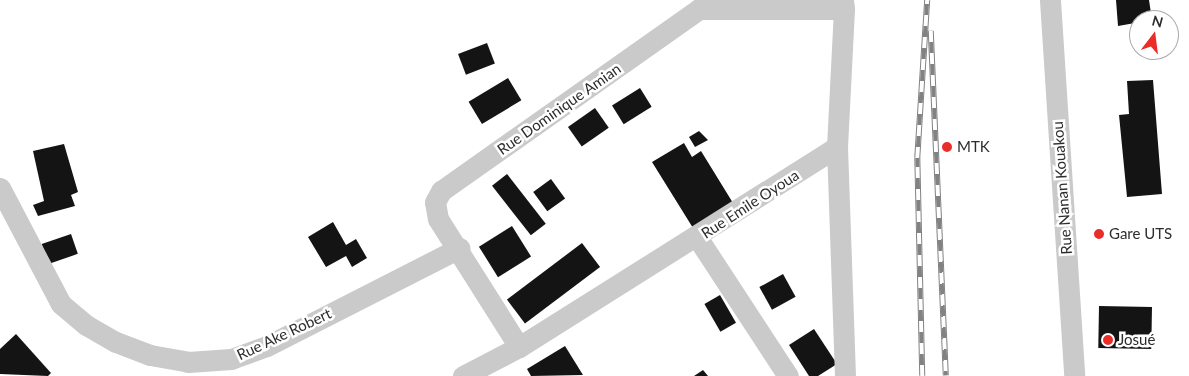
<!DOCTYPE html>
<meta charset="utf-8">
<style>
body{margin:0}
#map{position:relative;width:1189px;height:376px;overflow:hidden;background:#fff;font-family:Lato,sans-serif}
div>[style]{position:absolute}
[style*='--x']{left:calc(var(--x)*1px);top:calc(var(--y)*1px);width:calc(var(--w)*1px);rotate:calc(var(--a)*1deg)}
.building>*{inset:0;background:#141414;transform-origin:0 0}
.minor>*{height:21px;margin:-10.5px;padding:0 10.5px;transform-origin:10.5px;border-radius:10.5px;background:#cacaca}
.rail>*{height:5.5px;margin-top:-2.75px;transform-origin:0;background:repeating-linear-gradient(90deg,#fff 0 11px,#828282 0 22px);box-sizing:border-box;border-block:1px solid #828282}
.dots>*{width:14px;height:14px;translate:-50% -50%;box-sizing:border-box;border:2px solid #fff;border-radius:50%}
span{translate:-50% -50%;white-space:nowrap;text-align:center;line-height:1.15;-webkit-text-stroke:5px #fff;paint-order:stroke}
.street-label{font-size:15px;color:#2d2d2d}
.poi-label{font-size:15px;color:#2d2d2d}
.left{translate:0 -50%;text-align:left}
.north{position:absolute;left:1129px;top:10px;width:50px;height:50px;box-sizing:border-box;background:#fff;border:1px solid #ababab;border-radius:50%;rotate:15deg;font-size:14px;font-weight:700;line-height:20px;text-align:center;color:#2d2d2d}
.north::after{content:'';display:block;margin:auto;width:18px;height:22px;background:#ea2d29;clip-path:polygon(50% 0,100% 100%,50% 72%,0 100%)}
</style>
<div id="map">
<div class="building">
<div style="clip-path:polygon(1116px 0,1149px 0,1152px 20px,1118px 26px)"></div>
<div style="left:487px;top:43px;width:22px;height:31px;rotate:69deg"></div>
<div style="left:508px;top:78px;width:26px;height:46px;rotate:59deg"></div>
<div style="clip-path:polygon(1153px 80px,1162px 194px,1127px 197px,1119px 115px,1129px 114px,1127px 81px)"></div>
<div style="left:640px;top:88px;width:22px;height:33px;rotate:58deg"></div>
<div style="left:595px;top:108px;width:24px;height:33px;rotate:55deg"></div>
<div style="clip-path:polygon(699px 131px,708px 140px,695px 147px,689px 137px)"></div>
<div style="clip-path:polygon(684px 143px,692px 157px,701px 151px,733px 203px,693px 228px,652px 162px)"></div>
<div style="clip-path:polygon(64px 144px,78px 192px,71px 195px,75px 206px,38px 216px,33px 205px,44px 201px,33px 151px)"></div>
<div style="left:507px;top:174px;width:63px;height:19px;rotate:52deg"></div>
<div style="left:551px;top:179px;width:24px;height:22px;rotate:54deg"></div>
<div style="clip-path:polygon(333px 222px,346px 245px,356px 239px,367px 258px,352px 267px,346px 256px,326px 267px,308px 237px)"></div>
<div style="left:512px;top:226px;width:36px;height:39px;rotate:58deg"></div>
<div style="left:71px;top:234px;width:21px;height:31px;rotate:71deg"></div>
<div style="left:582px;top:243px;width:30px;height:94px;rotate:53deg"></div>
<div style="left:783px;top:274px;width:26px;height:27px;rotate:61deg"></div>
<div style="left:720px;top:295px;width:32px;height:18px;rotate:60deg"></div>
<div style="left:1099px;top:306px;width:53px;height:42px;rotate:1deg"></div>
<div style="clip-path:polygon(814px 329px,837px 364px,818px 376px,809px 376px,789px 345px)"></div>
<div style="clip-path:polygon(16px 334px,51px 373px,48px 376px,0 374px,0 349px)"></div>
<div style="clip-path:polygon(565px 346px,583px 375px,531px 376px,527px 369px)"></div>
<div style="clip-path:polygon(703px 370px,708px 376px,694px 376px)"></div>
</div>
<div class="minor">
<div style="--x:1050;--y:0;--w:377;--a:86.3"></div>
<div style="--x:837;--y:147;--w:138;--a:-87.1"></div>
<div style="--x:0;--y:188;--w:131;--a:62.3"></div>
<div style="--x:61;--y:304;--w:33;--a:40"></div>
<div style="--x:86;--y:325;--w:34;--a:30"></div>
<div style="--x:116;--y:342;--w:36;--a:21"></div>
<div style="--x:150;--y:355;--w:39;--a:10"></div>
<div style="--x:188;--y:362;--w:43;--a:-4"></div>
<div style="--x:231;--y:359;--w:38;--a:-20"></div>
<div style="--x:267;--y:346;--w:216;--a:-27"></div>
<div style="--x:697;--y:237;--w:166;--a:56.8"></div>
<div style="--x:519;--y:347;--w:151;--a:-122.3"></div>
<div style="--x:438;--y:219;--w:17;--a:-100"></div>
<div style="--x:435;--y:202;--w:13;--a:-61"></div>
<div style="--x:441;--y:191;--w:316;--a:-35.2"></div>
<div style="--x:699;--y:9;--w:145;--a:0"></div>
<div style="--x:844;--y:9;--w:9;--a:-96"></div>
<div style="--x:463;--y:376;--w:63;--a:-27.4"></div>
<div style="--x:519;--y:347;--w:376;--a:-32.2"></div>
<div style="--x:837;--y:147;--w:229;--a:88"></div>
</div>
<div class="rail">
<div style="--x:931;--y:31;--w:345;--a:87.5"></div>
<div style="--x:922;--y:376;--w:218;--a:-91.3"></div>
<div style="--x:917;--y:158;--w:158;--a:-86.4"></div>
</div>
<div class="dots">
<div style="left:947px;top:147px;background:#ea2d29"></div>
<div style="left:1099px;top:234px;background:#ea2d29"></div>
<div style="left:1108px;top:340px;background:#ea2d29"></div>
</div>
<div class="street-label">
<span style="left:559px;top:109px;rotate:-35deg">Rue Dominique Amian</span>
<span style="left:1062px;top:188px;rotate:-94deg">Rue Nanan Kouakou</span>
<span style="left:750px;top:204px;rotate:-33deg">Rue Emile Oyoua</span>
<span style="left:284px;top:334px;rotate:-25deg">Rue Ake Robert</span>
</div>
<div class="poi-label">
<span class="left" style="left:957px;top:147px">MTK</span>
<span class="left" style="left:1109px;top:234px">Gare UTS</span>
<span class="left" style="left:1118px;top:340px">Josué</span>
</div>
<div class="north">N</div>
</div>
